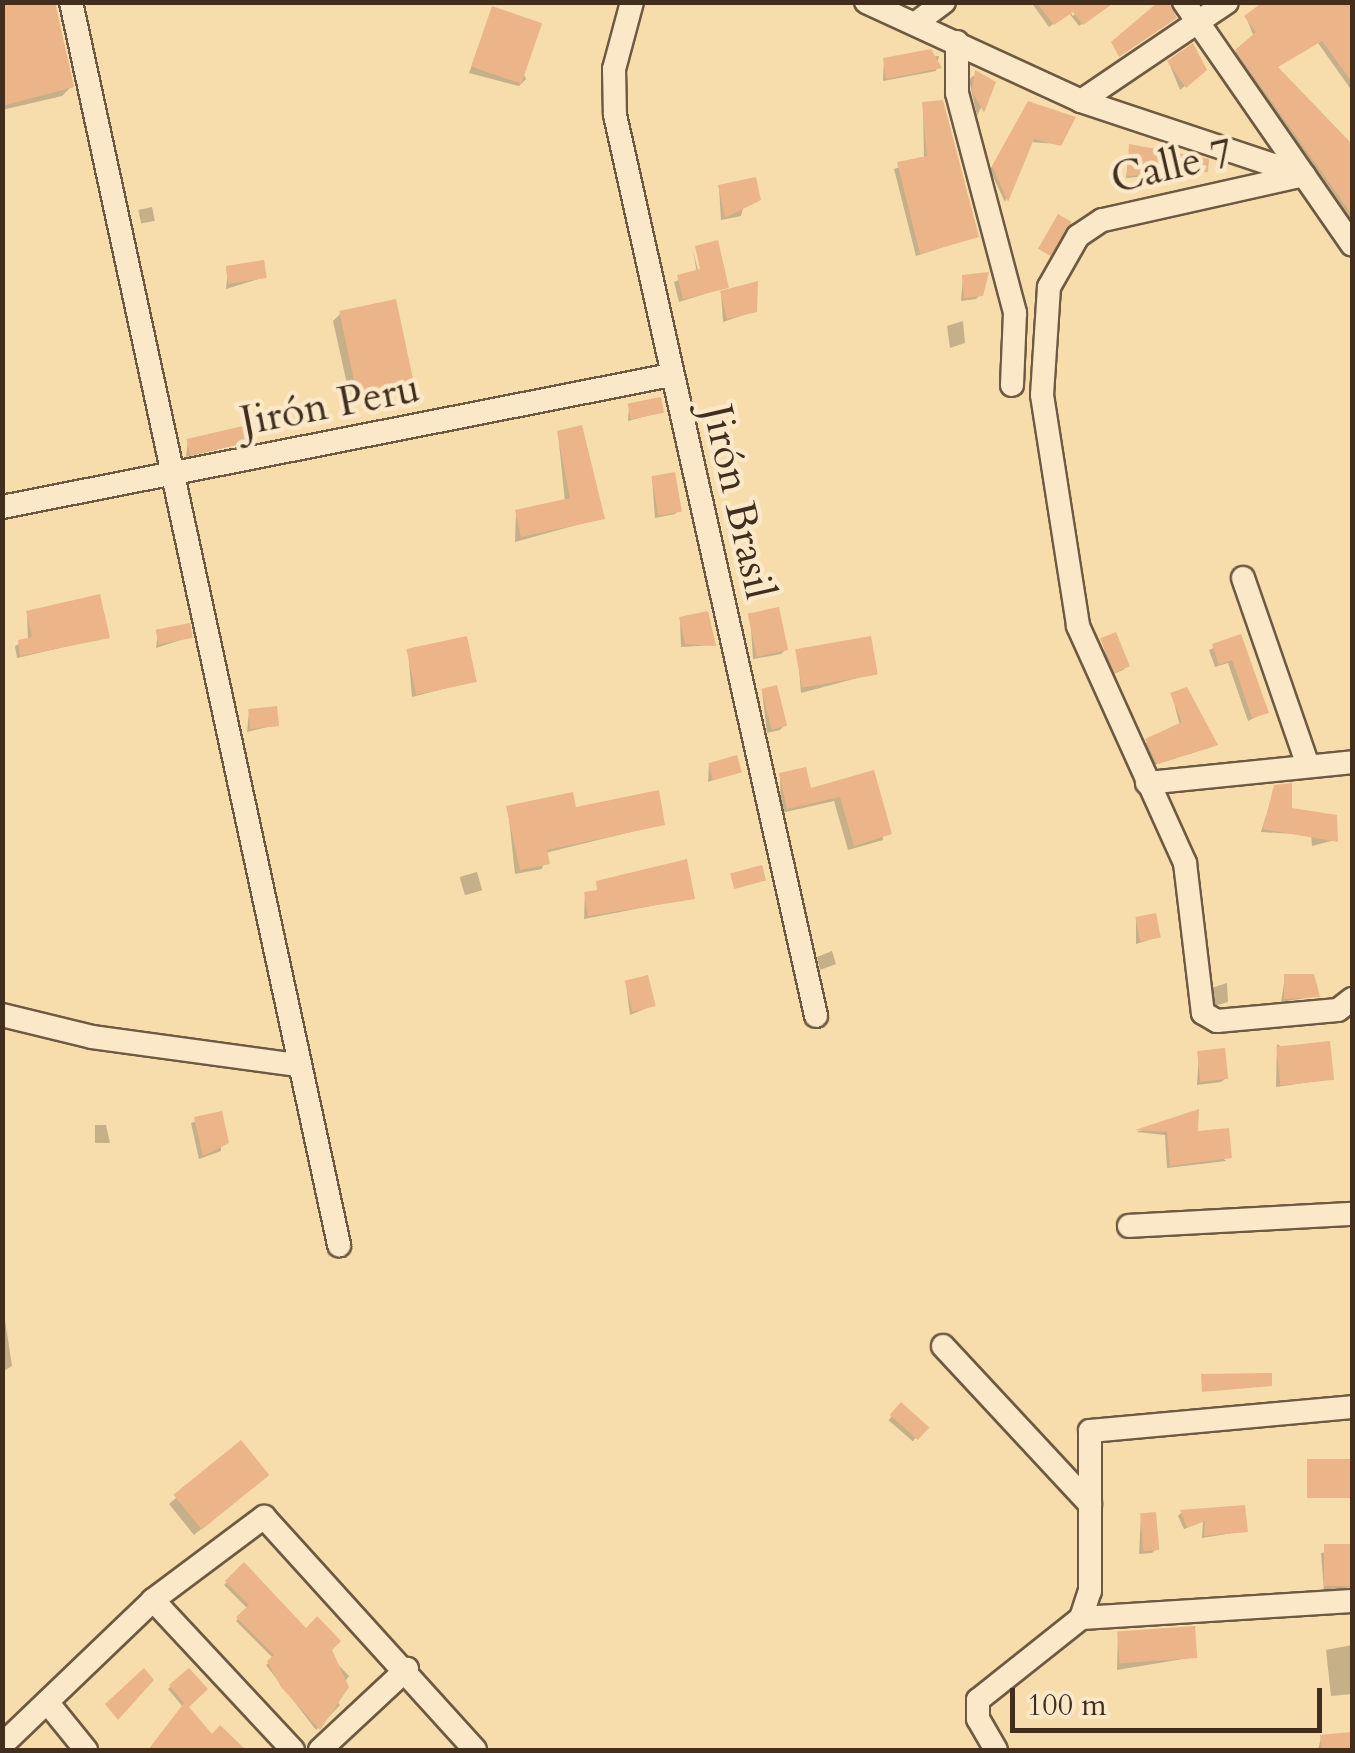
<!DOCTYPE html>
<meta charset="utf-8">
<style>
body{margin:0}
#map{position:relative;width:1355px;height:1753px;overflow:hidden;background:#f7dcac;font-family:Cardo,serif}
div>[style]{position:absolute}
[style*='--x']{left:calc(var(--x)*1px);top:calc(var(--y)*1px);width:calc(var(--w)*1px);rotate:calc(var(--a)*1deg)}
.shadow>*{inset:0;background:#0003;transform-origin:0 0}
.building>*{inset:0;background:#ebb589;transform-origin:0 0}
.roads{filter:drop-shadow(2px 0 #6e5a42) drop-shadow(-2px 0 #6e5a42) drop-shadow(0 2px #6e5a42) drop-shadow(0 -2px #6e5a42)}
.minor>*{height:22px;margin:-11px;padding:0 11px;transform-origin:11px;border-radius:11px;background:#fae8c9}
span{translate:-50% -50%;white-space:nowrap;text-align:center;line-height:1.15;-webkit-text-stroke:9px #fae8c9;paint-order:stroke}
.street-label{font-size:42px;color:#412e1e}
.frame{position:absolute;inset:0;border:5px solid #412e1e;pointer-events:none}
.scale{position:absolute;left:1010px;top:1688px;width:312px;height:45px;box-sizing:border-box;border:5px solid #412e1e;border-top:0;padding-left:12px;font-size:30px;line-height:35px;white-space:nowrap;color:#412e1e;-webkit-text-stroke:8px #fae8c9;paint-order:stroke}
</style>
<div id="map">
<div class="shadow">
<div style="clip-path:polygon(2px 2px,71px 87px,62px 96px,2px 110px)"></div>
<div style="clip-path:polygon(1031px 2px,1063px 2px,1073px 16px,1089px 2px,1098px 13px,1079px 26px,1069px 13px,1049px 27px)"></div>
<div style="clip-path:polygon(1347px 2px,1352px 91px,1318px 43px,1275px 67px,1352px 149px,1352px 223px,1233px 55px,1254px 37px,1246px 17px)"></div>
<div style="clip-path:polygon(493px 9px,526px 79px,519px 86px,469px 73px)"></div>
<div style="clip-path:polygon(939px 56px,936px 71px,883px 81px,884px 60px)"></div>
<div style="clip-path:polygon(1169px 63px,1200px 74px,1180px 90px)"></div>
<div style="clip-path:polygon(973px 76px,993px 83px,977px 116px,969px 80px)"></div>
<div style="clip-path:polygon(923px 105px,977px 236px,916px 256px,894px 169px,924px 159px)"></div>
<div style="clip-path:polygon(1026px 106px,1059px 144px,1030px 142px,1005px 202px,990px 170px)"></div>
<div style="clip-path:polygon(1130px 146px,1169px 150px,1168px 161px,1206px 171px,1126px 178px)"></div>
<div style="clip-path:polygon(719px 187px,744px 205px,741px 216px,721px 220px)"></div>
<div style="left:152px;top:207px;width:14px;height:14px;rotate:78deg"></div>
<div style="clip-path:polygon(693px 251px,701px 282px,726px 287px,679px 302px,674px 282px,697px 273px)"></div>
<div style="clip-path:polygon(228px 270px,265px 277px,226px 289px)"></div>
<div style="clip-path:polygon(963px 277px,981px 294px,976px 299px,961px 301px)"></div>
<div style="clip-path:polygon(721px 293px,755px 311px,723px 322px)"></div>
<div style="clip-path:polygon(340px 314px,412px 383px,405px 390px,351px 402px,333px 321px)"></div>
<div style="clip-path:polygon(963px 321px,965px 343px,950px 348px,947px 326px)"></div>
<div style="clip-path:polygon(629px 406px,661px 412px,628px 421px)"></div>
<div style="clip-path:polygon(558px 433px,602px 518px,515px 542px,516px 513px,565px 502px)"></div>
<div style="clip-path:polygon(188px 441px,244px 443px,186px 457px)"></div>
<div style="clip-path:polygon(652px 478px,679px 510px,675px 514px,655px 518px)"></div>
<div style="clip-path:polygon(27px 613px,107px 637px,17px 658px,15px 646px,28px 640px)"></div>
<div style="clip-path:polygon(750px 615px,785px 650px,781px 654px,753px 659px)"></div>
<div style="clip-path:polygon(680px 619px,713px 645px,681px 647px)"></div>
<div style="clip-path:polygon(158px 632px,190px 637px,156px 648px)"></div>
<div style="clip-path:polygon(1239px 637px,1266px 712px,1248px 721px,1228px 663px,1215px 667px,1209px 650px)"></div>
<div style="clip-path:polygon(1102px 641px,1127px 666px,1123px 670px,1111px 675px)"></div>
<div style="clip-path:polygon(408px 650px,474px 681px,412px 697px)"></div>
<div style="clip-path:polygon(798px 656px,876px 673px,801px 693px)"></div>
<div style="clip-path:polygon(762px 691px,784px 726px,780px 730px,767px 733px)"></div>
<div style="clip-path:polygon(1172px 695px,1212px 747px,1154px 765px,1144px 744px,1180px 726px)"></div>
<div style="clip-path:polygon(249px 712px,276px 725px,247px 732px)"></div>
<div style="clip-path:polygon(709px 765px,739px 771px,708px 782px)"></div>
<div style="clip-path:polygon(872px 773px,883px 840px,848px 850px,834px 801px,781px 813px,780px 775px,809px 791px)"></div>
<div style="clip-path:polygon(1275px 787px,1290px 811px,1335px 840px,1312px 846px,1311px 835px,1261px 832px)"></div>
<div style="clip-path:polygon(508px 809px,574px 810px,663px 824px,545px 853px,542px 869px,515px 874px)"></div>
<div style="left:477px;top:872px;width:19px;height:18px;rotate:74deg"></div>
<div style="clip-path:polygon(585px 894px,692px 898px,584px 919px)"></div>
<div style="clip-path:polygon(1136px 919px,1158px 937px,1136px 944px)"></div>
<div style="clip-path:polygon(832px 951px,836px 964px,820px 970px,817px 957px)"></div>
<div style="clip-path:polygon(1285px 977px,1317px 984px,1318px 996px,1281px 1002px)"></div>
<div style="clip-path:polygon(1227px 983px,1228px 1002px,1214px 1006px,1211px 988px)"></div>
<div style="clip-path:polygon(626px 984px,654px 1005px,630px 1015px)"></div>
<div style="clip-path:polygon(1277px 1044px,1331px 1079px,1276px 1087px)"></div>
<div style="clip-path:polygon(1199px 1053px,1226px 1078px,1221px 1082px,1197px 1085px)"></div>
<div style="clip-path:polygon(1197px 1113px,1195px 1134px,1226px 1161px,1167px 1168px,1165px 1135px,1136px 1132px)"></div>
<div style="clip-path:polygon(220px 1114px,221px 1151px,199px 1159px,191px 1123px)"></div>
<div style="clip-path:polygon(95px 1125px,106px 1125px,110px 1143px,95px 1143px)"></div>
<div style="clip-path:polygon(3px 1307px,12px 1366px,2px 1372px,2px 1307px)"></div>
<div style="left:901px;top:1406px;width:32px;height:19px;rotate:41deg"></div>
<div style="clip-path:polygon(259px 1481px,194px 1535px,169px 1504px,176px 1498px)"></div>
<div style="clip-path:polygon(1141px 1516px,1156px 1549px,1152px 1553px,1139px 1554px)"></div>
<div style="clip-path:polygon(1178px 1516px,1181px 1513px,1245px 1531px,1202px 1538px,1203px 1521px,1184px 1529px)"></div>
<div style="clip-path:polygon(1351px 1547px,1352px 1587px,1324px 1591px,1321px 1553px)"></div>
<div style="clip-path:polygon(244px 1566px,349px 1676px,334px 1698px,340px 1705px,316px 1730px,266px 1665px,274px 1659px,236px 1621px,248px 1609px,224px 1585px)"></div>
<div style="clip-path:polygon(1118px 1633px,1195px 1657px,1117px 1670px)"></div>
<div style="clip-path:polygon(1352px 1645px,1352px 1694px,1331px 1696px,1326px 1650px)"></div>
<div style="clip-path:polygon(189px 1672px,186px 1707px,212px 1737px,220px 1729px,243px 1750px,153px 1749px,183px 1707px,168px 1689px)"></div>
<div style="clip-path:polygon(1348px 1735px,1350px 1750px,1318px 1750px,1321px 1738px)"></div>
</div>
<div class="building">
<div style="clip-path:polygon(2px 2px,55px 2px,74px 87px,2px 106px)"></div>
<div style="clip-path:polygon(1036px 2px,1115px 2px,1083px 25px,1073px 12px,1054px 25px)"></div>
<div style="clip-path:polygon(1158px 2px,1169px 2px,1177px 18px,1119px 57px,1111px 42px)"></div>
<div style="clip-path:polygon(1263px 2px,1352px 2px,1352px 82px,1322px 41px,1278px 67px,1352px 144px,1352px 215px,1235px 50px,1256px 32px,1244px 16px)"></div>
<div style="left:492px;top:6px;width:53px;height:64px;rotate:19deg"></div>
<div style="clip-path:polygon(1193px 43px,1207px 70px,1186px 88px,1167px 61px)"></div>
<div style="clip-path:polygon(931px 49px,942px 68px,886px 79px,883px 58px)"></div>
<div style="clip-path:polygon(975px 70px,996px 82px,984px 113px,972px 91px)"></div>
<div style="clip-path:polygon(943px 100px,979px 237px,920px 254px,897px 162px,927px 156px,922px 102px)"></div>
<div style="clip-path:polygon(1028px 101px,1076px 117px,1061px 146px,1034px 139px,1008px 202px,992px 166px)"></div>
<div style="clip-path:polygon(1129px 144px,1209px 159px,1208px 172px,1127px 176px)"></div>
<div style="clip-path:polygon(756px 177px,761px 200px,725px 218px,718px 185px)"></div>
<div style="left:1058px;top:214px;width:16px;height:40px;rotate:30deg"></div>
<div style="clip-path:polygon(718px 240px,729px 288px,683px 299px,677px 275px,700px 269px,695px 246px)"></div>
<div style="left:264px;top:260px;width:18px;height:39px;rotate:81deg"></div>
<div style="clip-path:polygon(989px 272px,983px 296px,964px 298px,962px 275px)"></div>
<div style="clip-path:polygon(758px 281px,757px 312px,727px 319px,720px 291px)"></div>
<div style="left:396px;top:299px;width:87px;height:58px;rotate:78deg"></div>
<div style="left:661px;top:397px;width:16px;height:34px;rotate:79deg"></div>
<div style="clip-path:polygon(582px 425px,605px 519px,521px 537px,515px 510px,570px 498px,557px 431px)"></div>
<div style="left:243px;top:426px;width:17px;height:58px;rotate:77deg"></div>
<div style="left:675px;top:472px;width:40px;height:24px;rotate:80deg"></div>
<div style="clip-path:polygon(100px 594px,110px 638px,20px 656px,18px 640px,32px 637px,26px 611px)"></div>
<div style="left:779px;top:607px;width:44px;height:32px;rotate:78deg"></div>
<div style="clip-path:polygon(708px 611px,716px 646px,685px 644px,679px 617px)"></div>
<div style="left:190px;top:623px;width:15px;height:35px;rotate:79deg"></div>
<div style="left:1116px;top:632px;width:37px;height:17px;rotate:68deg"></div>
<div style="clip-path:polygon(1241px 634px,1269px 713px,1252px 718px,1232px 660px,1219px 665px,1212px 644px)"></div>
<div style="left:467px;top:636px;width:47px;height:62px;rotate:78deg"></div>
<div style="left:871px;top:636px;width:39px;height:77px;rotate:80deg"></div>
<div style="left:777px;top:685px;width:42px;height:16px;rotate:76deg"></div>
<div style="clip-path:polygon(1187px 687px,1218px 745px,1157px 764px,1145px 739px,1182px 722px,1170px 693px)"></div>
<div style="left:277px;top:706px;width:20px;height:29px;rotate:84deg"></div>
<div style="left:737px;top:755px;width:18px;height:30px;rotate:74deg"></div>
<div style="clip-path:polygon(806px 767px,811px 788px,874px 770px,892px 834px,854px 846px,840px 797px,787px 809px,779px 773px)"></div>
<div style="clip-path:polygon(1292px 783px,1292px 808px,1337px 815px,1338px 842px,1263px 829px,1274px 785px)"></div>
<div style="clip-path:polygon(659px 790px,665px 825px,547px 850px,550px 864px,520px 870px,506px 806px,573px 792px,576px 807px)"></div>
<div style="clip-path:polygon(687px 859px,695px 899px,588px 916px,584px 892px,597px 890px,596px 881px)"></div>
<div style="left:762px;top:865px;width:16px;height:33px;rotate:75deg"></div>
<div style="left:1156px;top:913px;width:25px;height:21px;rotate:79deg"></div>
<div style="clip-path:polygon(1284px 974px,1314px 974px,1320px 997px,1284px 999px)"></div>
<div style="left:648px;top:975px;width:32px;height:24px;rotate:76deg"></div>
<div style="left:1330px;top:1041px;width:39px;height:54px;rotate:84deg"></div>
<div style="left:1225px;top:1048px;width:31px;height:28px;rotate:84deg"></div>
<div style="clip-path:polygon(1199px 1109px,1198px 1131px,1229px 1128px,1232px 1158px,1170px 1166px,1167px 1132px,1135px 1130px)"></div>
<div style="clip-path:polygon(222px 1111px,229px 1143px,203px 1156px,194px 1117px)"></div>
<div style="clip-path:polygon(1272px 1373px,1272px 1386px,1202px 1392px,1201px 1374px)"></div>
<div style="left:901px;top:1402px;width:38px;height:17px;rotate:42deg"></div>
<div style="left:241px;top:1440px;width:45px;height:87px;rotate:51deg"></div>
<div style="left:1350px;top:1459px;width:39px;height:43px;rotate:90deg"></div>
<div style="clip-path:polygon(1245px 1505px,1248px 1532px,1204px 1536px,1205px 1521px,1187px 1528px,1180px 1510px)"></div>
<div style="left:1156px;top:1512px;width:38px;height:16px;rotate:85deg"></div>
<div style="left:1352px;top:1544px;width:42px;height:28px;rotate:90deg"></div>
<div style="clip-path:polygon(244px 1562px,306px 1628px,317px 1616px,341px 1641px,332px 1650px,349px 1687px,320px 1730px,281px 1687px,267px 1661px,274px 1655px,236px 1617px,249px 1605px,225px 1581px)"></div>
<div style="left:1195px;top:1626px;width:32px;height:78px;rotate:86deg"></div>
<div style="clip-path:polygon(144px 1668px,154px 1680px,118px 1720px,105px 1704px)"></div>
<div style="clip-path:polygon(189px 1668px,208px 1689px,189px 1707px,212px 1734px,220px 1725px,246px 1750px,148px 1750px,184px 1703px,169px 1685px)"></div>
<div style="clip-path:polygon(1350px 1732px,1352px 1750px,1322px 1750px,1320px 1735px)"></div>
</div>
<div class="roads">
<div class="minor">
<div style="--x:71;--y:2;--w:1272;--a:77.83"></div>
<div style="--x:632;--y:2;--w:69;--a:105"></div>
<div style="--x:614;--y:69;--w:46;--a:88.8"></div>
<div style="--x:615;--y:115;--w:923;--a:77.42"></div>
<div style="--x:866;--y:2;--w:237;--a:24.7"></div>
<div style="--x:1081;--y:101;--w:235;--a:18.4"></div>
<div style="--x:1184;--y:2;--w:295;--a:55.3"></div>
<div style="--x:916;--y:23;--w:35;--a:-37"></div>
<div style="--x:957;--y:42;--w:51;--a:90"></div>
<div style="--x:957;--y:93;--w:228;--a:75.2"></div>
<div style="--x:1015;--y:313;--w:72;--a:92.4"></div>
<div style="--x:1081;--y:101;--w:176;--a:-34.1"></div>
<div style="--x:1304;--y:175;--w:207;--a:167.4"></div>
<div style="--x:1102;--y:220;--w:29;--a:146"></div>
<div style="--x:1078;--y:236;--w:59;--a:119.6"></div>
<div style="--x:1049;--y:287;--w:108;--a:93.7"></div>
<div style="--x:1042;--y:395;--w:234;--a:81.1"></div>
<div style="--x:1078;--y:626;--w:260;--a:65.7"></div>
<div style="--x:1185;--y:863;--w:151;--a:83.2"></div>
<div style="--x:1203;--y:1013;--w:16;--a:30"></div>
<div style="--x:1217;--y:1021;--w:121;--a:-5.2"></div>
<div style="--x:1338;--y:1010;--w:18;--a:-38"></div>
<div style="--x:2;--y:507;--w:682;--a:-11.16"></div>
<div style="--x:1243;--y:578;--w:193;--a:70.9"></div>
<div style="--x:1147;--y:783;--w:206;--a:-5.8"></div>
<div style="--x:2;--y:1015;--w:93;--a:13.7"></div>
<div style="--x:92;--y:1037;--w:206;--a:7.8"></div>
<div style="--x:1129;--y:1226;--w:223;--a:-3.1"></div>
<div style="--x:943;--y:1346;--w:216;--a:47.1"></div>
<div style="--x:153;--y:1600;--w:205;--a:47"></div>
<div style="--x:1081;--y:1618;--w:272;--a:-3.6"></div>
<div style="--x:47;--y:1702;--w:62;--a:50.9"></div>
<div style="--x:2;--y:1745;--w:209;--a:-43.8"></div>
<div style="--x:153;--y:1600;--w:139;--a:-36.8"></div>
<div style="--x:264;--y:1517;--w:314;--a:47.8"></div>
<div style="--x:320;--y:1750;--w:119;--a:-43"></div>
<div style="--x:996;--y:1750;--w:36;--a:-120"></div>
<div style="--x:978;--y:1719;--w:19;--a:-90"></div>
<div style="--x:978;--y:1700;--w:132;--a:-38.5"></div>
<div style="--x:1081;--y:1618;--w:28;--a:-72"></div>
<div style="--x:1090;--y:1591;--w:160;--a:-90"></div>
<div style="--x:1090;--y:1431;--w:263;--a:-5.2"></div>
</div>
</div>
<div class="street-label">
<span style="left:1172px;top:166px;rotate:-13deg">Calle 7</span>
<span style="left:330px;top:405px;rotate:-11deg">Jirón Peru</span>
<span style="left:738px;top:502px;rotate:77deg">Jirón Brasil</span>
</div>
<div class="frame"></div>
<div class="scale">100 m</div>
</div>
